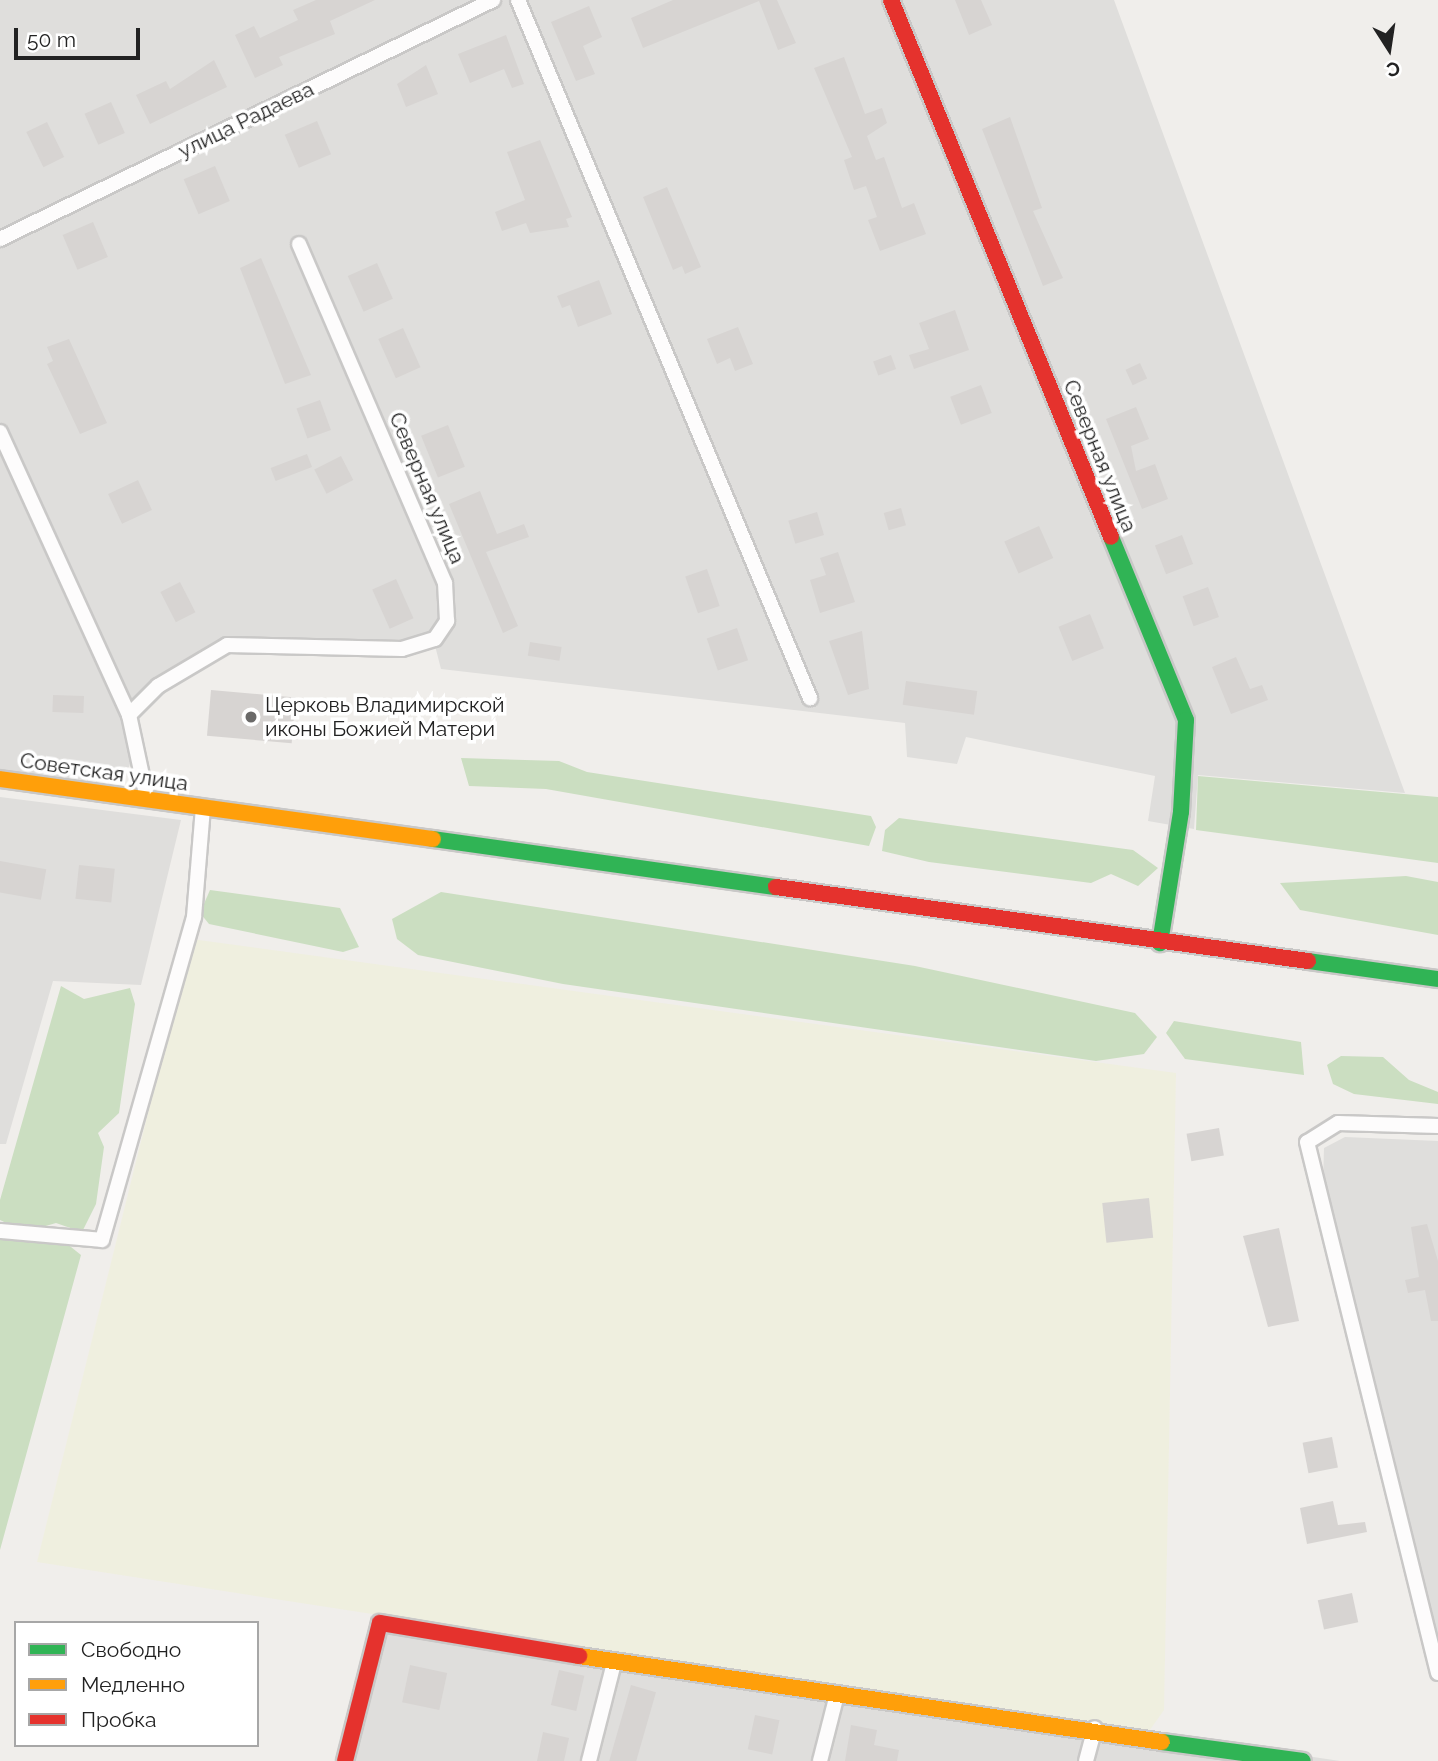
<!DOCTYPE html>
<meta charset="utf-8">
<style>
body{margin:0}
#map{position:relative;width:1438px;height:1761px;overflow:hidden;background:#f0eeeb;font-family:Raleway,sans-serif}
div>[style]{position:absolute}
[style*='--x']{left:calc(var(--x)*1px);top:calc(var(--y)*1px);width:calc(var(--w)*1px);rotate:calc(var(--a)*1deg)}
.residential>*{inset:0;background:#dfdedc}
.farmland>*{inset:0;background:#efefdf}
.forest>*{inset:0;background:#cbdec1}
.building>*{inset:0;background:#d7d4d2;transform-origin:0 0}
.roads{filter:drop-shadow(2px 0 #c9c8c7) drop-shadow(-2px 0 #c9c8c7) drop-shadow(0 2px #c9c8c7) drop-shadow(0 -2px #c9c8c7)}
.street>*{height:14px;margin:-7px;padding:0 7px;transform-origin:7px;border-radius:7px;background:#fdfcfc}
.fast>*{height:16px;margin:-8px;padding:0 8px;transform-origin:8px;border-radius:8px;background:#30b455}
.slow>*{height:16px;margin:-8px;padding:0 8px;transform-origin:8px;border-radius:8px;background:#ff9f0a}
.jam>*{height:16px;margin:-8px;padding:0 8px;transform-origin:8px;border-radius:8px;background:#e5322d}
.dots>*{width:19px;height:19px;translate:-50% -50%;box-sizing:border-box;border:4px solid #fff;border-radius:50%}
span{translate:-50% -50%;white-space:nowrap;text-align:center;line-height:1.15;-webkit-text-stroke:7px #fff;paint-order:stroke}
.street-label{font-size:21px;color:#222}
.poi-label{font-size:21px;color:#222}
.left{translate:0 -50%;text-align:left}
.legend{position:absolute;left:14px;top:1621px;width:245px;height:126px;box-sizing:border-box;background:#fff;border:2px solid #a7a7a7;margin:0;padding:9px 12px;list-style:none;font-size:21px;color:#222}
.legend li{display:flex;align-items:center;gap:14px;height:35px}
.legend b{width:35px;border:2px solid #a7a7a7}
.north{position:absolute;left:1354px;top:14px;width:70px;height:70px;-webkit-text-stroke:5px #fff;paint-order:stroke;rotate:168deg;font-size:19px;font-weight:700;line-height:28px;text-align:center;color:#222}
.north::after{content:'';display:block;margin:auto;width:24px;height:32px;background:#222;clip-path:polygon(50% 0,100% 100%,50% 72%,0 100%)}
.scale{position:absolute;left:14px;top:28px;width:126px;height:32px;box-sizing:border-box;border:4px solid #222;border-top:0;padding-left:9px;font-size:21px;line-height:24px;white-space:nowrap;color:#222;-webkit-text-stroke:5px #fff;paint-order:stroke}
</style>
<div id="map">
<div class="residential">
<div style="clip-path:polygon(0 0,1114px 0,1405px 793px,1198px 775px,1194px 829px,1148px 821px,1155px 776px,966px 737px,957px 764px,907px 757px,905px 723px,441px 669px,432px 634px,402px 645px,227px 641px,196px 654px,130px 708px,0 424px)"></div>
<div style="clip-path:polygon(0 442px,122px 711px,132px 759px,125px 777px,112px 784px,0 769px)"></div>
<div style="clip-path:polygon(0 797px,181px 820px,141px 985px,53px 981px,6px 1144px,0 1144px)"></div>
<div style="clip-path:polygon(1345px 1137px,1438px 1141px,1438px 1649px,1323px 1184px,1324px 1148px)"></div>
<div style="clip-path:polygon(375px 1617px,1340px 1761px,339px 1761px)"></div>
</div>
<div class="farmland">
<div style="clip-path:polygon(191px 939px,1176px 1073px,1164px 1710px,1147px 1734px,37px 1562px)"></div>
</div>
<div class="forest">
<div style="clip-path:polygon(461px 758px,559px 761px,587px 772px,871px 816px,876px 827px,869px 846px,546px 789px,469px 786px)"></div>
<div style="clip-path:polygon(1198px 776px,1438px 797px,1438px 863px,1196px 830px)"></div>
<div style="clip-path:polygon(899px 818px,1133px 850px,1158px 868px,1138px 886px,1111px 874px,1091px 883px,929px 862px,882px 851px,885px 830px)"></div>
<div style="clip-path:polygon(1406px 876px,1438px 882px,1438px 935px,1300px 910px,1280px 883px)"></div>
<div style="clip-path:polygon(210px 890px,340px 908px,359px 947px,343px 952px,209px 924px,200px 913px)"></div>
<div style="clip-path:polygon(441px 892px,915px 966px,1135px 1013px,1157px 1037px,1144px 1054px,1096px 1061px,563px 984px,418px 955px,397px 939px,392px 919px)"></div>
<div style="clip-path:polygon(61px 986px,84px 999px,130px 988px,135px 1004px,119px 1113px,98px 1133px,104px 1147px,96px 1204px,82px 1232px,56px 1223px,25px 1232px,0 1220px,0 1200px)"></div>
<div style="clip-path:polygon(1174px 1021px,1301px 1042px,1304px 1075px,1185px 1059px,1166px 1033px)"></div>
<div style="clip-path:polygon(1341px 1056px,1383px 1057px,1409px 1080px,1438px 1092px,1438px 1104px,1354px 1094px,1333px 1084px,1327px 1065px)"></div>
<div style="clip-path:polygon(0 1233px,32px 1243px,56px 1235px,81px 1255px,0 1550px)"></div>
</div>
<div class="building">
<div style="clip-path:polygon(316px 0,375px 0,330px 21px,335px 34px,279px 57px,283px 65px,255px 78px,235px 35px,254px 26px,260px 38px,298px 20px,293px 10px)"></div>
<div style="clip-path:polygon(673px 0,777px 0,796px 43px,778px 50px,759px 1px,643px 48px,631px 18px)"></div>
<div style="clip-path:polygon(955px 0,981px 0,992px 25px,969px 35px)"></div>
<div style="clip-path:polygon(589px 6px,602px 37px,583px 46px,595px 74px,576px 81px,551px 22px)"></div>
<div style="clip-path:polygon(506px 35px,524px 84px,512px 88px,504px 69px,470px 83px,458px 54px)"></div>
<div style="clip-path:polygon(844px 57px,865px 114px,882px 108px,887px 123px,867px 136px,876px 160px,884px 157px,902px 208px,914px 203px,926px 234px,880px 251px,868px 220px,877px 217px,866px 186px,854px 190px,844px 160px,852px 157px,814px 68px)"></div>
<div style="clip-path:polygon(214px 60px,227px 87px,150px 124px,136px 95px,166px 81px,170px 89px)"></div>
<div style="clip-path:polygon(426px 65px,438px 94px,406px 107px,397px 84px)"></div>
<div style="left:111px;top:102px;width:34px;height:29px;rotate:66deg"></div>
<div style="clip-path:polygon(1010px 117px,1042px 208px,1033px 211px,1063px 278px,1043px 286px,982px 129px)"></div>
<div style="left:317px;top:121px;width:36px;height:35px;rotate:67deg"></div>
<div style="left:47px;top:122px;width:39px;height:23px;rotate:64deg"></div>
<div style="clip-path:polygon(540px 140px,572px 217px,566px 219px,569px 227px,530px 233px,526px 223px,502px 231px,495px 212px,525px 200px,507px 152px)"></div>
<div style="left:215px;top:166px;width:38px;height:34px;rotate:67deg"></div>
<div style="clip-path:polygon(667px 187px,701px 267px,685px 274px,682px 266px,673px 270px,643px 197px)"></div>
<div style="left:93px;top:222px;width:38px;height:33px;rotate:67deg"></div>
<div style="clip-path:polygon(261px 258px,311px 375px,285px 384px,240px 268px)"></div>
<div style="left:377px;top:263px;width:39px;height:32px;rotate:66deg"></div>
<div style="clip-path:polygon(599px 280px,612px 314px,578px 327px,570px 305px,562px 308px,557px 296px)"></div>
<div style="clip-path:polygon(955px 310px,969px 350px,914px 369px,909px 355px,929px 349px,919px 323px)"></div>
<div style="clip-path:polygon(738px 327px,753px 364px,735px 371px,730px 358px,717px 364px,707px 339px)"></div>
<div style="left:403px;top:328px;width:43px;height:27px;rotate:66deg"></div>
<div style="clip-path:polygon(69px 339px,107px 423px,80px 434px,47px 364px,53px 361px,47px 347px)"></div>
<div style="left:891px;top:355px;width:15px;height:19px;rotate:70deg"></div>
<div style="left:1140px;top:363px;width:17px;height:16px;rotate:65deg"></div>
<div style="left:981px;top:385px;width:30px;height:33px;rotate:69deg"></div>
<div style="left:320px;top:400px;width:32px;height:25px;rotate:70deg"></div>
<div style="clip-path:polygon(1136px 407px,1149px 439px,1131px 446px,1136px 471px,1155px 464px,1168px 499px,1142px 509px,1106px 419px)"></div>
<div style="left:448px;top:425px;width:45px;height:29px;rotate:68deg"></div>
<div style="left:307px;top:454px;width:14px;height:39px;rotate:69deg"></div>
<div style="left:341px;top:456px;width:27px;height:30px;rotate:63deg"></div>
<div style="left:138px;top:480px;width:33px;height:33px;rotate:65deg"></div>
<div style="clip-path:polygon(480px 491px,497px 534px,524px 524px,529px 537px,486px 552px,518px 626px,503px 633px,449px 504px)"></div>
<div style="left:901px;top:508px;width:18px;height:18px;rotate:74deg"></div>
<div style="left:817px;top:512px;width:24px;height:30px;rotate:73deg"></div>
<div style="left:1039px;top:526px;width:35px;height:38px;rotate:66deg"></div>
<div style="left:1182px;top:535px;width:31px;height:29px;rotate:69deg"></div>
<div style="clip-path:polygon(838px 552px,855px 602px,820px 613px,810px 580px,826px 575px,820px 558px)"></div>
<div style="left:707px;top:569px;width:39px;height:23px;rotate:71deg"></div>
<div style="left:396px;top:579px;width:43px;height:26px;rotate:66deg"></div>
<div style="left:180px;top:582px;width:34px;height:22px;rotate:63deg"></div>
<div style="left:1208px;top:587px;width:32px;height:27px;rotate:70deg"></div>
<div style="left:1090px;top:614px;width:37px;height:34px;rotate:68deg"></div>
<div style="left:737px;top:628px;width:34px;height:32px;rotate:71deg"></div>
<div style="clip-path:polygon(862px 631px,869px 689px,848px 695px,829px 641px)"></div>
<div style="left:530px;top:642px;width:32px;height:14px;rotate:9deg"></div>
<div style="clip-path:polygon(1236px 657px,1250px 689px,1262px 685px,1268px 700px,1231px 714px,1212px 667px)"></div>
<div style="left:906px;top:681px;width:72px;height:24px;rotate:8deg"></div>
<div style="left:211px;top:690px;width:85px;height:46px;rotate:5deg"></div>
<div style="left:53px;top:695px;width:31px;height:17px;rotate:2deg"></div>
<div style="left:0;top:861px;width:47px;height:31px;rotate:10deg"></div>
<div style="left:79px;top:865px;width:36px;height:34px;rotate:6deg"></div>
<div style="left:1219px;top:1128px;width:28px;height:33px;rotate:80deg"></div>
<div style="left:1149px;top:1198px;width:40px;height:47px;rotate:84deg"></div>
<div style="clip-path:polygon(1427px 1224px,1438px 1261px,1438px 1321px,1431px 1321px,1425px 1290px,1408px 1293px,1405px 1280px,1419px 1277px,1411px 1227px)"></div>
<div style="clip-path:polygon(1279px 1228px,1299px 1321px,1268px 1327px,1243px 1236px)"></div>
<div style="left:1332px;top:1437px;width:31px;height:30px;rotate:79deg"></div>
<div style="clip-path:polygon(1333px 1501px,1338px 1525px,1365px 1522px,1367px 1532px,1307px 1544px,1300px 1508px)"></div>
<div style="left:1352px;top:1593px;width:30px;height:35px;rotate:78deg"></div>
<div style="left:410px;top:1665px;width:38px;height:38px;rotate:12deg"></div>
<div style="left:559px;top:1670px;width:26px;height:36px;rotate:13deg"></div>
<div style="left:631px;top:1685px;width:26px;height:79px;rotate:16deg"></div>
<div style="left:755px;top:1715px;width:25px;height:35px;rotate:12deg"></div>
<div style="clip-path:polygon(851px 1725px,877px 1730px,874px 1745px,899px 1750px,897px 1761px,845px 1761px)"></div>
<div style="clip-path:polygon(543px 1732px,569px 1738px,564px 1761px,537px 1761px)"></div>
</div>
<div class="roads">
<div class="street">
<div style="--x:518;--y:0;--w:757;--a:67.3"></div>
<div style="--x:0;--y:239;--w:548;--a:-25.86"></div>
<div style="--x:0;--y:432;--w:311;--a:65.5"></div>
<div style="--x:129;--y:715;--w:86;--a:77.9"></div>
<div style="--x:129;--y:715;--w:41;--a:-45"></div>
<div style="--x:158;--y:686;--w:80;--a:-30.7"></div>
<div style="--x:227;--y:645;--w:175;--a:1.3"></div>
<div style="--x:402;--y:649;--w:34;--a:-17"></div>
<div style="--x:435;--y:639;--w:22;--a:-56"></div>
<div style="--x:447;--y:621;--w:38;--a:-93"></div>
<div style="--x:445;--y:583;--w:369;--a:-113.3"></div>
<div style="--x:1438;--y:1126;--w:100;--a:-178.3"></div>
<div style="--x:1338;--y:1123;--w:36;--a:148"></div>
<div style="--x:1307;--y:1142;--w:547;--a:76.14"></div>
<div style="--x:0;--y:1231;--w:102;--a:5"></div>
<div style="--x:102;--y:1240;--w:336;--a:-74.1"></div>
<div style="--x:194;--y:917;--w:110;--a:-85.3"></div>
<div style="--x:589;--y:1761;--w:101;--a:-75.7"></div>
<div style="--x:820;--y:1761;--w:65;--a:-75.7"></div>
<div style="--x:1086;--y:1761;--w:34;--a:-75"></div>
</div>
<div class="fast">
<div style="--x:1111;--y:537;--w:198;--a:67.7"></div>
<div style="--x:1186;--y:720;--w:92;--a:93.1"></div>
<div style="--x:1181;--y:812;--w:133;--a:99.1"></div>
<div style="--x:433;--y:839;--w:346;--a:8"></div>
<div style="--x:1308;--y:961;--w:131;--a:7.9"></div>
<div style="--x:1162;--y:1742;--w:142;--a:7.7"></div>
</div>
<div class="slow">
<div style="--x:0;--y:779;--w:437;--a:7.9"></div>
<div style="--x:579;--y:1656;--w:589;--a:8.39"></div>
</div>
<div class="jam">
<div style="--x:891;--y:0;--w:580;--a:67.72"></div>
<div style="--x:776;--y:887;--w:537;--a:7.92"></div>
<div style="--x:345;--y:1761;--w:142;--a:-75.8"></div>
<div style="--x:380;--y:1623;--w:202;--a:9.4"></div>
</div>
</div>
<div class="dots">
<div style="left:251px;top:717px;background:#6a6968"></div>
</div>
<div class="street-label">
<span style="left:246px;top:120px;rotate:-26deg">улица Радаева</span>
<span style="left:1100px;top:456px;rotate:68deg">Северная улица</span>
<span style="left:427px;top:488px;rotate:67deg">Северная улица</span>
<span style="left:104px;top:772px;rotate:8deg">Советская улица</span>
</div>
<div class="poi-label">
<span class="left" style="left:265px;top:717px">Церковь Владимирской<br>иконы Божией Матери</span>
</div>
<ul class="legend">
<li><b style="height:9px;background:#30b455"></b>Свободно</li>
<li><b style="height:9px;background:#ff9f0a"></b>Медленно</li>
<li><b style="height:9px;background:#e5322d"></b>Пробка</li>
</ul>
<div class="north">С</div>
<div class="scale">50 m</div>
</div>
